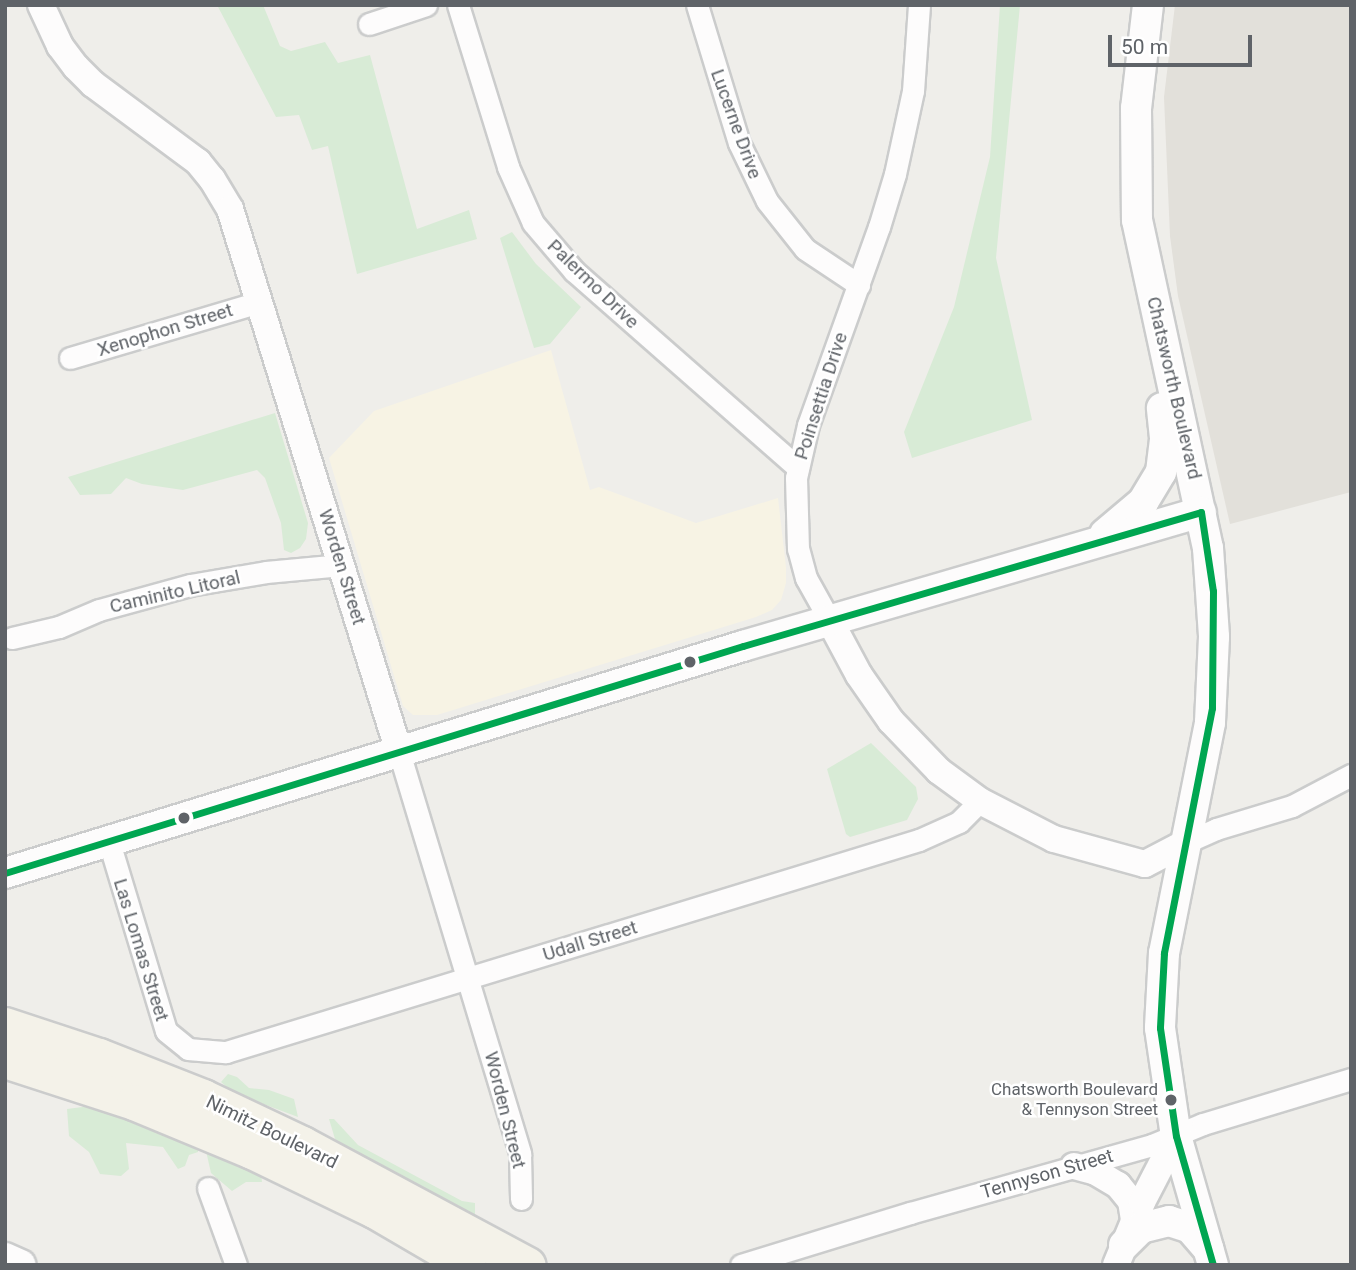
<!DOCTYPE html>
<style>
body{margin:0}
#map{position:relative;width:1356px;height:1270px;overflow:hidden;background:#efeeea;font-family:Roboto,sans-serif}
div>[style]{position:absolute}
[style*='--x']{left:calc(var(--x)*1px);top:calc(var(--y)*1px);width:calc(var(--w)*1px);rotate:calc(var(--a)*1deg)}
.commercial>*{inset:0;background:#f7f3e4}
.education>*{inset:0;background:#e2e0da}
.green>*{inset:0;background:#d8ebd6}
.roads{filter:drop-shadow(2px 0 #cbcccc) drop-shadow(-2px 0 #cbcccc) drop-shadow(0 2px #cbcccc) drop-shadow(0 -2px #cbcccc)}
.minor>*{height:21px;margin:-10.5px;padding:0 10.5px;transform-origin:10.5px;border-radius:10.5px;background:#fdfcfc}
.tertiary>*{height:26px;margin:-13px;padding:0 13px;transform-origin:13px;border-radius:13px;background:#fdfcfc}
.secondary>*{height:30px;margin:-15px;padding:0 15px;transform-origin:15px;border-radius:15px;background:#fdfcfc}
.primary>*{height:35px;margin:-17.5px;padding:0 17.5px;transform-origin:17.5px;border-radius:17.5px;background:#f4f2e9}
.bus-1>*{height:7px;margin:-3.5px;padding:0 3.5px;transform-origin:3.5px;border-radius:3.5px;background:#00a651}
.dots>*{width:19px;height:19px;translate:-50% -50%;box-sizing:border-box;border:4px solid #fff;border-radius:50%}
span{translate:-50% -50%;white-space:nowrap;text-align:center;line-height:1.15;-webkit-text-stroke:5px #fff;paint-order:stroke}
.bus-label{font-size:17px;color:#5f6368}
.right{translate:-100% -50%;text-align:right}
.street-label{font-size:19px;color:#5f6368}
.frame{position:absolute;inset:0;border:7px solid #5f6368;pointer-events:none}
.scale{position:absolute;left:1108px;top:35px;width:144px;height:32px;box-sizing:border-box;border:4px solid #5f6368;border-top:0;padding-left:9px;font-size:21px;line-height:24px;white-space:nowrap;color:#5f6368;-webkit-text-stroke:5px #fff;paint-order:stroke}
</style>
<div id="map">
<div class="commercial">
<div style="clip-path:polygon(551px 350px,590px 490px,599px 487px,696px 523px,778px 498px,786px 567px,786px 583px,781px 600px,772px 610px,756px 617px,437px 715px,413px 715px,403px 706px,329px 458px,374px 411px)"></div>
</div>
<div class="education">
<div style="clip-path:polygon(1175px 5px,1351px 5px,1351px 492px,1230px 524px,1178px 296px,1170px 236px,1164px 97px)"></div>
</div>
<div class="green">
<div style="clip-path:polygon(217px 5px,263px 5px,280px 46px,291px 51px,325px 42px,338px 63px,370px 55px,417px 229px,469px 210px,477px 239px,357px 274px,328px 146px,312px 150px,299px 115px,276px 117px)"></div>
<div style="clip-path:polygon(1000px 5px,1020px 5px,996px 258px,1032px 420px,912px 458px,904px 432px,954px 307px,990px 157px)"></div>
<div style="clip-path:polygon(512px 232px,536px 264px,581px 307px,550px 344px,534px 348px,500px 238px)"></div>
<div style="clip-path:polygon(275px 413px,308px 523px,306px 539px,300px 548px,291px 553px,284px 550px,281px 523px,265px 478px,257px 470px,183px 490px,142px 484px,126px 478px,111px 494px,80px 495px,68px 477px)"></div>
<div style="clip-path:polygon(871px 743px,916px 787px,918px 799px,907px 820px,850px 837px,846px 834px,827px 769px)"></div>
<div style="clip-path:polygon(228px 1074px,237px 1077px,249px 1088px,269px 1090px,294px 1099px,298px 1117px,234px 1093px,221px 1082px)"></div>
<div style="clip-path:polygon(90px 1106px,198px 1145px,198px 1152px,189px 1155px,185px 1166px,178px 1169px,163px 1147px,126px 1143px,129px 1169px,121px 1176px,100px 1174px,89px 1152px,69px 1136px,67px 1109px)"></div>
<div style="clip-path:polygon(329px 1119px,334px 1119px,358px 1145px,462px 1201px,475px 1203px,475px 1215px,462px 1214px,350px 1150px,335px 1139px)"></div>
<div style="clip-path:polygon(206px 1151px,261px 1172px,262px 1182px,246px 1182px,232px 1191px,211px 1173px)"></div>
</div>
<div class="roads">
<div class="minor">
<div style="--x:458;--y:5;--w:170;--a:72.8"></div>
<div style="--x:508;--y:167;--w:61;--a:65.9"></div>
<div style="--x:533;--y:223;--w:63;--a:49.5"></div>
<div style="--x:574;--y:271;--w:298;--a:41.3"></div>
<div style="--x:697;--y:5;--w:144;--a:73.1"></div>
<div style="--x:739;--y:143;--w:64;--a:64.2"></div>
<div style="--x:767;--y:201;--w:61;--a:51.6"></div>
<div style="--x:805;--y:249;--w:65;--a:33.7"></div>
<div style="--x:369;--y:24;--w:60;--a:-18.4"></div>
<div style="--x:70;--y:358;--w:197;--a:-16.5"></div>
<div style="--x:830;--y:621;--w:49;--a:-119.2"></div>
<div style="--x:806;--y:578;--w:30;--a:-105"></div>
<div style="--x:798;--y:549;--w:71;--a:-91.6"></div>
<div style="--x:796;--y:478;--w:54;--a:-77.2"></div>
<div style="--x:808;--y:425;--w:210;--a:-70.3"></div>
<div style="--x:879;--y:227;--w:55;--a:-73.2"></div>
<div style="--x:895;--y:174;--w:85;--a:-77.8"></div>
<div style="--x:913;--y:91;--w:86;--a:-86"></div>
<div style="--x:12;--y:638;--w:48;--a:-13.2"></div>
<div style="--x:59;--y:627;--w:43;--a:-23"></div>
<div style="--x:99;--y:610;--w:94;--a:-15.4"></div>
<div style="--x:190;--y:585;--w:77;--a:-9.7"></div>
<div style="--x:266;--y:572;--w:76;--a:-5.3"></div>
<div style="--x:399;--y:752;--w:420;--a:73.2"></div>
<div style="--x:520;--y:1154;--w:45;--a:88.7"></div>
<div style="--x:109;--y:842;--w:197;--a:73.2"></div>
<div style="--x:166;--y:1031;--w:28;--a:39"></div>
<div style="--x:188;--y:1049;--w:38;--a:5"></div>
<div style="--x:226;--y:1052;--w:725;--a:-17.01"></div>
<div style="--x:919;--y:840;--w:44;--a:-24.2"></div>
<div style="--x:959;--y:822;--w:30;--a:-45"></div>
<div style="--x:1187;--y:842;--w:32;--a:-24"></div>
<div style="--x:1216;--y:829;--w:79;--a:-16.8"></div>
<div style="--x:1292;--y:806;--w:67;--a:-27.7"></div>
<div style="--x:208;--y:1188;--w:82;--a:70"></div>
<div style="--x:741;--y:1265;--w:177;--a:-17.1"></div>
<div style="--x:910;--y:1213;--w:251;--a:-15.7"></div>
<div style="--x:1152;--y:1145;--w:55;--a:-22.4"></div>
<div style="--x:1203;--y:1124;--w:155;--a:-16.9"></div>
</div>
<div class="tertiary">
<div style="--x:41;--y:5;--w:45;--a:65.1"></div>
<div style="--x:60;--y:46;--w:26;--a:53"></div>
<div style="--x:76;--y:67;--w:24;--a:45"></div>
<div style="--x:93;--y:84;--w:131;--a:36.6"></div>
<div style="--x:198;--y:162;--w:22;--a:51"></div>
<div style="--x:212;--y:179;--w:35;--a:59"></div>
<div style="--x:230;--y:209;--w:569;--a:72.71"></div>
<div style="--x:830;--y:621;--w:61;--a:61.8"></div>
<div style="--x:859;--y:675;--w:56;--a:55.2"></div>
<div style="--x:891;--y:721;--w:69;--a:46.2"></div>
<div style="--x:939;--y:771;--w:51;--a:36.2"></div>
<div style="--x:980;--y:801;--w:83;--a:27.2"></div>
<div style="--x:1054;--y:839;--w:94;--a:15.4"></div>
<div style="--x:1145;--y:864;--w:47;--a:-27.6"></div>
<div style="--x:1074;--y:1166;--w:23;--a:15"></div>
<div style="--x:1096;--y:1172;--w:26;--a:31"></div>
<div style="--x:1118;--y:1185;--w:21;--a:51"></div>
<div style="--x:1131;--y:1201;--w:20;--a:81"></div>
<div style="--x:1116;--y:1265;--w:68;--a:-67.6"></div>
<div style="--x:1142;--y:1202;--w:74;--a:-62.7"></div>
</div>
<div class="secondary">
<div style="--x:1148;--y:5;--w:104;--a:96.6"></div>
<div style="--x:1136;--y:108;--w:112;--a:89.5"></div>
<div style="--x:1137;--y:220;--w:336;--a:77.8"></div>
<div style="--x:1208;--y:548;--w:89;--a:86.1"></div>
<div style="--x:1214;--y:637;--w:86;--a:92.7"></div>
<div style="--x:1210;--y:723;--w:235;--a:101.3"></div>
<div style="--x:1164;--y:953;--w:75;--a:93.1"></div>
<div style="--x:1160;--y:1028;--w:109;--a:81.6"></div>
<div style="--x:1176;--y:1136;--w:134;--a:74"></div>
<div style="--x:1105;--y:534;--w:50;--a:-40.1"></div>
<div style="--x:1143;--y:502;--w:35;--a:-59"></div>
<div style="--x:1161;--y:472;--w:34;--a:-83"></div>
<div style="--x:1165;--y:438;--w:30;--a:-96"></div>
<div style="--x:5;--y:873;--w:772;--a:-17.1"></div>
<div style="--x:743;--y:646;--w:477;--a:-16.3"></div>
<div style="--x:1124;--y:1245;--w:24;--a:-45"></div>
<div style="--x:1141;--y:1228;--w:29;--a:-14"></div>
<div style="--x:1169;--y:1221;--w:22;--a:18"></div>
<div style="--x:1190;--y:1228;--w:28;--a:49"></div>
<div style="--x:5;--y:1258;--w:17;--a:24"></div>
</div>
<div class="primary">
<div style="--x:5;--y:1025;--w:99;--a:18.3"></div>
<div style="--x:99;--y:1056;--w:112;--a:21.5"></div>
<div style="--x:203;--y:1097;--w:110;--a:25.4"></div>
<div style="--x:302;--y:1144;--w:256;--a:28.2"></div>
<div style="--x:5;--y:1060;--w:136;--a:18"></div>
<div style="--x:134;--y:1102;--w:128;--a:22.6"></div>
<div style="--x:252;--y:1151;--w:136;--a:25.8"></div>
<div style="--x:374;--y:1210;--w:109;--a:30.3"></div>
</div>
</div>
<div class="bus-1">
<div style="--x:5;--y:873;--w:772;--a:-17.1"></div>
<div style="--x:743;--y:646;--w:477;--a:-16.3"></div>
<div style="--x:1201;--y:512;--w:80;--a:81.4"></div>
<div style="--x:1213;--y:591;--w:117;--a:90.5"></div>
<div style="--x:1212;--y:708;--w:250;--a:101.1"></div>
<div style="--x:1164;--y:953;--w:75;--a:93.1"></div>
<div style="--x:1160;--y:1028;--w:109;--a:81.6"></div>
<div style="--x:1176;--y:1136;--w:134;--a:74"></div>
</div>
<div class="dots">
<div style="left:690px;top:662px;background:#5f6368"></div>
<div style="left:184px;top:818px;background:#5f6368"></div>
<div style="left:1171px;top:1100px;background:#5f6368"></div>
</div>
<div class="bus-label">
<span class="right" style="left:1158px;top:1100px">Chatsworth Boulevard<br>&amp; Tennyson Street</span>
</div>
<div class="street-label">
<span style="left:736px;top:124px;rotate:70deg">Lucerne Drive</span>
<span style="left:593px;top:284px;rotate:44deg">Palermo Drive</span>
<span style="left:165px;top:330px;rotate:-17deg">Xenophon Street</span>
<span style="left:1174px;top:388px;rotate:77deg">Chatsworth Boulevard</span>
<span style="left:821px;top:396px;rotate:-72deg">Poinsettia Drive</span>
<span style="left:342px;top:567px;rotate:73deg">Worden Street</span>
<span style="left:175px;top:592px;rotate:-13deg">Caminito Litoral</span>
<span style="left:590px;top:941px;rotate:-17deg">Udall Street</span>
<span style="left:141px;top:950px;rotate:73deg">Las Lomas Street</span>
<span style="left:505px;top:1110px;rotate:76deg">Worden Street</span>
<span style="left:272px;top:1132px;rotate:26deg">Nimitz Boulevard</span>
<span style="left:1047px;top:1174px;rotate:-16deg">Tennyson Street</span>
</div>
<div class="frame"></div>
<div class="scale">50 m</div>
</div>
